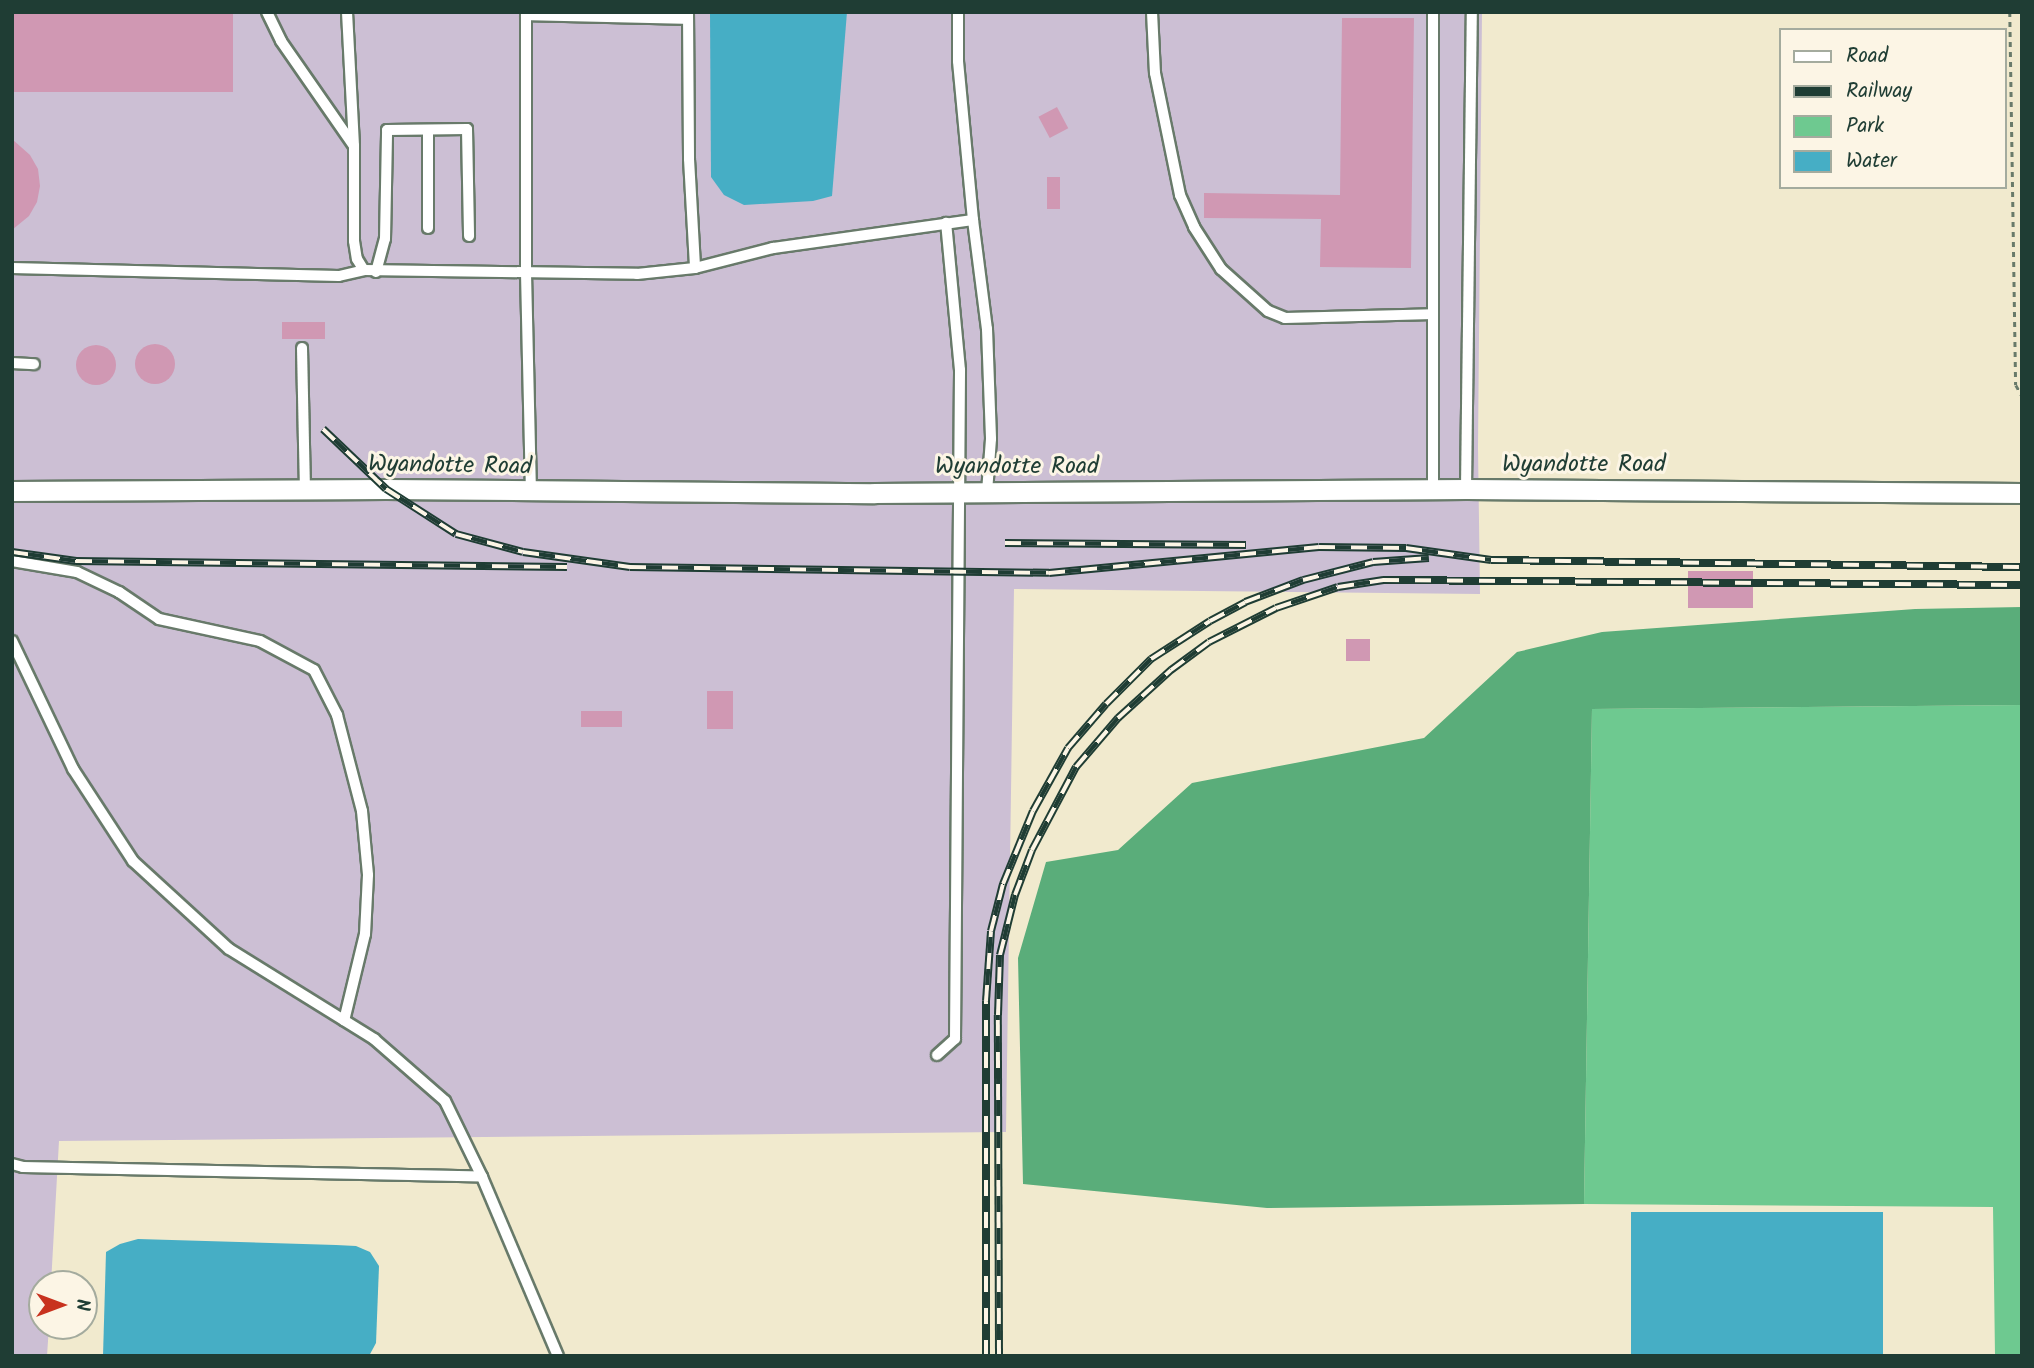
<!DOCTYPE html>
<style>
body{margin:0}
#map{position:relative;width:2034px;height:1368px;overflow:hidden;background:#f1eace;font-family:Kalam,sans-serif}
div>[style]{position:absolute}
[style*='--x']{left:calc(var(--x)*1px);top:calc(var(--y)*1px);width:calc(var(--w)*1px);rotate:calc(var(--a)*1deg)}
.industrial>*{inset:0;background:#ccbfd4}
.green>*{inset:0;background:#6ec990}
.forest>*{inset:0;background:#5aad7a}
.water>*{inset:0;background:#46aec5;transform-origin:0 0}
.building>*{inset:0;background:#d098b3;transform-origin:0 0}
.round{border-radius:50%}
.path>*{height:2.5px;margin-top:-1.25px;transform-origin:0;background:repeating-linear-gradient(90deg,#687a6a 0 5px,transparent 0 10px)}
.roads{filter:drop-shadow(2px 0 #687a6a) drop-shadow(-2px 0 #687a6a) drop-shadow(0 2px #687a6a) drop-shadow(0 -2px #687a6a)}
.service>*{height:10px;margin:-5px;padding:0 5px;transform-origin:5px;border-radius:5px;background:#fff}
.minor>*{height:19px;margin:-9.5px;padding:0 9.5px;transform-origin:9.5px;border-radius:9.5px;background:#fff}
.rail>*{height:8px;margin-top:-4px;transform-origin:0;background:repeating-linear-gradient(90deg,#fcf5e5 0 16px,#1f3d34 0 32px);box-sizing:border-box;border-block:2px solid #1f3d34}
span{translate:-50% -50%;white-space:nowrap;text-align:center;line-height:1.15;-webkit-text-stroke:6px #fcf5e5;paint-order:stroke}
.street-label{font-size:24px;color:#1f3d34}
.frame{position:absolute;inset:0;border:14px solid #1f3d34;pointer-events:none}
.legend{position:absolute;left:1779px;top:28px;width:228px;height:161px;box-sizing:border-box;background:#fcf5e5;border:2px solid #a4ab9e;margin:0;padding:9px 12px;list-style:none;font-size:21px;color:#1f3d34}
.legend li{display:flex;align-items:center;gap:14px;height:35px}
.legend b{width:35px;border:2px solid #a4ab9e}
.north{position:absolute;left:28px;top:1270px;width:70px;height:70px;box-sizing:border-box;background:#fcf5e5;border:2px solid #a4ab9e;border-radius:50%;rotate:90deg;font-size:19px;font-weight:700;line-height:28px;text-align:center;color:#1f3d34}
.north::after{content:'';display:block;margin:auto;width:24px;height:32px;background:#c8321e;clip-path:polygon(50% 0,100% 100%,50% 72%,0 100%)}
</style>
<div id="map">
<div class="industrial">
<div style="clip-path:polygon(12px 12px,1482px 12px,1478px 447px,1480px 594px,1014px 589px,1006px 1132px,59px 1141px,51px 1284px,42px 1284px,42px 1326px,49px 1326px,47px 1356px,12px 1356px)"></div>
</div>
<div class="green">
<div style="clip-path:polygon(2022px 705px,2022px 1356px,1995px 1356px,1993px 1207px,1584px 1204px,1592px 709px)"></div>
</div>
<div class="forest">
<div style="clip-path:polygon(2022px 607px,2022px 705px,1592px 709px,1584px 1204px,1267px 1208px,1023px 1184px,1018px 958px,1046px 862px,1118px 850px,1192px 783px,1424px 738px,1517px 652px,1602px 632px,1915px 609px)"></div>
</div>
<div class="water">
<div style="clip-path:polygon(710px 12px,847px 12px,832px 196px,813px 201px,744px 205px,724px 195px,711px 177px)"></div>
<div style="left:1631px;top:1212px;width:252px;height:145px"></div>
<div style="clip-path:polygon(138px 1239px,336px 1245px,356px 1246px,370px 1252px,379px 1266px,376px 1343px,369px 1356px,103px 1356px,106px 1252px,120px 1244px)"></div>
</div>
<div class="building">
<div style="left:12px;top:12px;width:221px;height:80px"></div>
<div style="clip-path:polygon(1342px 18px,1414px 18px,1411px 268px,1320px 267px,1321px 219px,1204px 218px,1204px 193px,1340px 195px)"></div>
<div style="left:1057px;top:107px;width:24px;height:21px;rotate:62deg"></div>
<div style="clip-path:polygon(12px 139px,30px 155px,38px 169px,40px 186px,37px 202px,29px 216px,12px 230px)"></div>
<div style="left:1047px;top:177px;width:13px;height:32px"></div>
<div style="left:282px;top:322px;width:43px;height:17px"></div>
<div class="round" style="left:135px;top:344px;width:40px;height:40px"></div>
<div class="round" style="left:76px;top:345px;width:40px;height:40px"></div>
<div style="left:1688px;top:571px;width:65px;height:37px"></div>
<div style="left:1370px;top:639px;width:22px;height:24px;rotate:90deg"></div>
<div style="left:707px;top:691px;width:26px;height:38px"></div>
<div style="left:581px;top:711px;width:41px;height:16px"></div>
</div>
<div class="path">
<div style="--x:2010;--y:12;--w:373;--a:89.1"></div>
<div style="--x:2016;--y:385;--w:13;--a:61"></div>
</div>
<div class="roads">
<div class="service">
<div style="--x:267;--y:12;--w:32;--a:64"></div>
<div style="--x:281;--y:41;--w:128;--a:55.2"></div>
<div style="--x:354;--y:146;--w:95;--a:90"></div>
<div style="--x:354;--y:241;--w:18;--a:81"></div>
<div style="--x:357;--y:259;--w:13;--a:58"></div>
<div style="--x:364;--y:270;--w:273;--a:0.8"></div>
<div style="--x:637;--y:274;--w:58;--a:-5.9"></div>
<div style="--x:695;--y:268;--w:81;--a:-14.4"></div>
<div style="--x:773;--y:248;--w:202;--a:-8"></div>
<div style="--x:973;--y:220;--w:160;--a:-95.4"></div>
<div style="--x:958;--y:61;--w:49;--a:-90"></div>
<div style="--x:347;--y:12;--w:134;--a:87"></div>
<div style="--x:526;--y:12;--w:261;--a:90"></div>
<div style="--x:526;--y:273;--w:218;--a:88.7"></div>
<div style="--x:688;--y:12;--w:147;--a:89.6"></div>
<div style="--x:689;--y:159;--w:109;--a:86.8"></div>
<div style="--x:1152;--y:12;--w:61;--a:87.2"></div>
<div style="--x:1155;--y:73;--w:125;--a:78.4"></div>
<div style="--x:1180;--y:195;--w:35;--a:66"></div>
<div style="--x:1194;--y:227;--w:50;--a:57.3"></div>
<div style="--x:1221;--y:269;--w:63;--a:41.8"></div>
<div style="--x:1268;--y:311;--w:18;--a:22"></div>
<div style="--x:1285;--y:318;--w:148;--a:-1.5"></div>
<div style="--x:1433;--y:12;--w:477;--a:90"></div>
<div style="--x:526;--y:15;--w:162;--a:1.4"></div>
<div style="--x:428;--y:130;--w:98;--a:90"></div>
<div style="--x:973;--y:220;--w:110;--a:82.7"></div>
<div style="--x:987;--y:329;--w:110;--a:87.9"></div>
<div style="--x:991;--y:439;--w:53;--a:94.3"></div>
<div style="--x:12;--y:268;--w:327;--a:1.4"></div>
<div style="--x:339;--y:276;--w:26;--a:-13"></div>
<div style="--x:376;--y:272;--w:34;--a:-75"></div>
<div style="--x:385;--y:239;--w:109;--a:-88.9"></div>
<div style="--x:387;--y:130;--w:80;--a:-0.7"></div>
<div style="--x:467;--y:129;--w:107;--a:88.9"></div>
<div style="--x:302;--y:348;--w:143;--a:88.8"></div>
<div style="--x:12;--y:363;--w:22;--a:3"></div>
<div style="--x:1466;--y:489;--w:477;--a:-89.3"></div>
<div style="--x:12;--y:561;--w:66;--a:9.6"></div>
<div style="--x:77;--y:572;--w:47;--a:25.5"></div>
<div style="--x:119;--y:592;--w:48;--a:34"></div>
<div style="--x:159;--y:619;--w:103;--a:12.3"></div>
<div style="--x:260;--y:641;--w:61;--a:28.2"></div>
<div style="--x:314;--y:670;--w:51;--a:62.9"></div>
<div style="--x:337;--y:715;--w:99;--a:75.4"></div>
<div style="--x:362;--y:811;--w:64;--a:84.6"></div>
<div style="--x:368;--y:875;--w:59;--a:92.9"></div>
<div style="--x:365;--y:934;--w:89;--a:103.6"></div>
<div style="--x:12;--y:641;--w:142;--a:64.5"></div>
<div style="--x:73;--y:769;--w:110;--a:56.9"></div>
<div style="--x:133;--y:861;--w:130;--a:42.5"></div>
<div style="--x:229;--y:949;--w:171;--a:31.8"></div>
<div style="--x:374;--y:1039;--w:94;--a:41.1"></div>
<div style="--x:445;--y:1101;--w:85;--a:64"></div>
<div style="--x:482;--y:1177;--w:194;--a:67"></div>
<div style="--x:937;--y:1055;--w:24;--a:-42"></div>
<div style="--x:955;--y:1039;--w:669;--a:-89.57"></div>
<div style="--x:960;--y:370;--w:148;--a:-95.4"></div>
<div style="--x:12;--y:1164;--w:11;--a:15"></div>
<div style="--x:23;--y:1167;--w:459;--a:1.2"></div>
</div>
<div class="minor">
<div style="--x:12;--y:491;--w:374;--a:-0.3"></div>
<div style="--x:386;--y:489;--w:488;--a:0.5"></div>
<div style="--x:874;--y:493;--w:592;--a:-0.39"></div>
<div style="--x:1466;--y:489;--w:556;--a:0.41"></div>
</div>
</div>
<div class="rail">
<div style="--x:323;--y:429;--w:87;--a:43.6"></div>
<div style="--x:386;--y:489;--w:83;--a:32.7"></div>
<div style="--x:456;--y:534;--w:69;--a:15"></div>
<div style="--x:523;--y:552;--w:108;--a:8"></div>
<div style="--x:630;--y:567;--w:419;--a:0.8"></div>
<div style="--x:1049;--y:573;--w:271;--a:-5.5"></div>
<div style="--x:1319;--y:547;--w:87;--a:0.7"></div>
<div style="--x:1406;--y:548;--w:86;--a:8"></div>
<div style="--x:1491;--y:560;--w:531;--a:0.76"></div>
<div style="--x:1005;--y:543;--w:241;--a:0.5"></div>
<div style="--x:12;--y:552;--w:65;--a:8"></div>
<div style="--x:76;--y:561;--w:491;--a:0.7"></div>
<div style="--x:986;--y:1356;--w:355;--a:-90"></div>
<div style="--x:986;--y:1001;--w:70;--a:-85.9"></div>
<div style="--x:991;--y:931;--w:49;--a:-75.7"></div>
<div style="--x:1003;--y:884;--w:79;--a:-67.7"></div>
<div style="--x:1033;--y:811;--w:72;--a:-60.9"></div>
<div style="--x:1068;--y:748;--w:58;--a:-49.2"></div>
<div style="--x:1106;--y:704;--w:64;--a:-45"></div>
<div style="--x:1151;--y:659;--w:70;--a:-32.8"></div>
<div style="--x:1210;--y:621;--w:40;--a:-28"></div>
<div style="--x:1245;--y:602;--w:62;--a:-20.8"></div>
<div style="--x:1303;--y:580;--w:72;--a:-14.4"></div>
<div style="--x:1373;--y:562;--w:56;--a:-4.1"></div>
<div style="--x:999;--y:1356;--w:341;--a:-90.2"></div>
<div style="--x:998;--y:1015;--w:60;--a:-88.1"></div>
<div style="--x:1000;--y:955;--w:62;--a:-76"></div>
<div style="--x:1015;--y:895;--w:48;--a:-69.3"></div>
<div style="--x:1032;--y:850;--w:94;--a:-62.1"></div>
<div style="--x:1076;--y:767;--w:65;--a:-49.4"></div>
<div style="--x:1118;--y:718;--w:72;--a:-42.2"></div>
<div style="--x:1171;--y:670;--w:47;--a:-36.4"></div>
<div style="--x:1209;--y:642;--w:75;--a:-26.9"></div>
<div style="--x:1276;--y:608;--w:65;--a:-18.7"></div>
<div style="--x:1338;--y:587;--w:46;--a:-8.8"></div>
<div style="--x:1383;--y:580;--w:639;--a:0.45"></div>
</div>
<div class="street-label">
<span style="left:1584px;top:465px">Wyandotte Road</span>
<span style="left:450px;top:466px;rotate:1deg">Wyandotte Road</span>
<span style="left:1017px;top:467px">Wyandotte Road</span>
</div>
<div class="frame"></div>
<ul class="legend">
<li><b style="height:9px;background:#fff"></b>Road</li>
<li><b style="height:9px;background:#1f3d34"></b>Railway</li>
<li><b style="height:19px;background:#6ec990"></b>Park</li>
<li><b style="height:19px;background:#46aec5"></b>Water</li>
</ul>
<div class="north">N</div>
</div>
